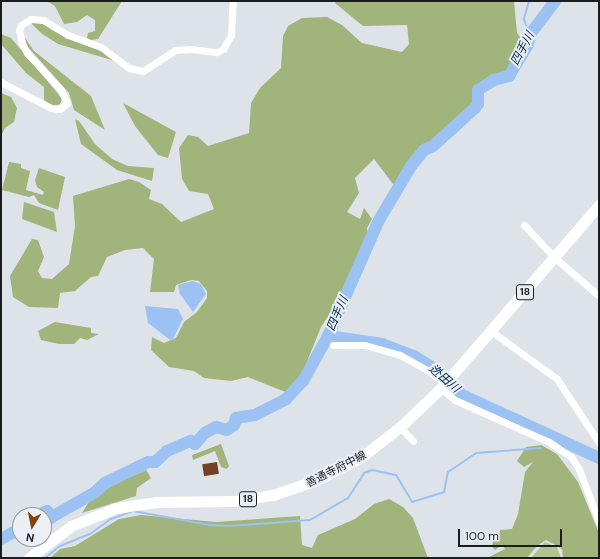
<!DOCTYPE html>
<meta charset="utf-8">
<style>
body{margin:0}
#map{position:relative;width:600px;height:559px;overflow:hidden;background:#dee3e9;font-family:"DM Sans","Noto Sans JP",sans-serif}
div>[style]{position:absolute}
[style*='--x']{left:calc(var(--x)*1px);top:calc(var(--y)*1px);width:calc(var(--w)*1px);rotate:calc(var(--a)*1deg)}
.green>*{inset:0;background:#b2c493}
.forest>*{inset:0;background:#a0b47b}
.water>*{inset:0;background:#9bc2f2}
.stream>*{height:2px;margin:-1px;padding:0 1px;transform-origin:1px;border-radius:1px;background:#9bc2f2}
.river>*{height:12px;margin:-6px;padding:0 6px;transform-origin:6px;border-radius:6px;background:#9bc2f2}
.building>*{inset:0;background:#734124;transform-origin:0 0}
.street>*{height:7px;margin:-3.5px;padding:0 3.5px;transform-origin:3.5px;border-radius:3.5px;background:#fff}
.primary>*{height:11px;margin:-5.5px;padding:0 5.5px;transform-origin:5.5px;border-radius:5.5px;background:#fff}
span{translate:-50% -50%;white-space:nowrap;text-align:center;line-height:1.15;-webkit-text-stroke:4px #ebf0f6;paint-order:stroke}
.shield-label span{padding:1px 3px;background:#ebf0f6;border:1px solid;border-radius:3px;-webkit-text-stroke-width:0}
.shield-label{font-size:10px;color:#1a1c1e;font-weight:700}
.street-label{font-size:11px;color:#1a1c1e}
.water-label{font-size:12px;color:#022a55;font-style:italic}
.frame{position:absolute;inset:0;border:2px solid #1a1c1e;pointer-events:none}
.north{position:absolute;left:12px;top:507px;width:40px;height:40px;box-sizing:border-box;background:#ebf0f6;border:1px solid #979ba0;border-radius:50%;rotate:190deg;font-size:11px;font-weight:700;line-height:16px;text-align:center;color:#1a1c1e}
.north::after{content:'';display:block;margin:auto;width:14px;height:18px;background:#834010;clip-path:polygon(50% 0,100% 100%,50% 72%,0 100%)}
.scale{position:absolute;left:458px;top:529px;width:104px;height:18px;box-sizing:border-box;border:2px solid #1a1c1e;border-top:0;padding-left:5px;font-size:12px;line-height:14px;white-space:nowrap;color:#1a1c1e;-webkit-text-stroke:3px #ebf0f6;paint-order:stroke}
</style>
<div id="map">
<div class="green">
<div style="clip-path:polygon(545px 542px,557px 547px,561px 558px,531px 558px)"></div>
</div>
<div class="forest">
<div style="clip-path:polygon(47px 1px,122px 1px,98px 39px,91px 40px,87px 38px,88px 33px,95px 31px,95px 20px,87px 15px,77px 22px,64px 24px,55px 6px)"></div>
<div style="clip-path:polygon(336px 1px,514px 1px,517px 33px,525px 43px,508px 72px,493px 76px,474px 89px,474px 104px,431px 144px,421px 147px,403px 171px,396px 188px,374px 159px,355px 178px,359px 193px,347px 212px,360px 219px,364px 208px,372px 219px,367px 228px,368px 236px,335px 306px,321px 327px,300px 379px,288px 393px,248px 377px,231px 381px,204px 378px,194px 371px,169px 367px,151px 350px,152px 337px,164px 343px,176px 338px,184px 322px,197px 312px,207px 298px,207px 291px,199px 281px,191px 280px,176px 285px,174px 292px,150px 292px,154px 259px,143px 248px,125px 250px,107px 257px,98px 276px,91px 277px,75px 291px,60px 293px,58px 308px,29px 307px,13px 297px,10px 276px,32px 239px,38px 240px,44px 257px,38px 271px,42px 278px,52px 279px,69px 264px,75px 226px,73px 196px,129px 179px,139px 182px,151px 190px,149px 199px,162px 204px,181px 222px,214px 209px,208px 194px,189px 191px,182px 179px,179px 148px,188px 135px,198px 137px,208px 146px,249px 133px,251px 103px,260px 88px,281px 68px,283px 36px,288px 26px,302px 18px,327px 17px,342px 25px,362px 43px,402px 52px,409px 44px,407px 25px,363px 26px,335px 3px)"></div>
<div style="clip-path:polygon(32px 22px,42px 23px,105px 53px,115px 61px,58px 44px,41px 33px,31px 23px)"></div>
<div style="clip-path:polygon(1px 34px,11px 38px,54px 89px,62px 99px,60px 104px,54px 106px,44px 100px,44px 87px,26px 73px,1px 44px)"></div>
<div style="clip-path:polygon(25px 38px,34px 51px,91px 96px,105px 130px,74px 110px,69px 93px,27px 46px)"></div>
<div style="clip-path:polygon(1px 93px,11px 97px,17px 108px,14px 122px,5px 128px,1px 136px)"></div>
<div style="clip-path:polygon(123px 103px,176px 132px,168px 158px,158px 155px,135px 126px)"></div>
<div style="clip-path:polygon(75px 119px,79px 121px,95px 144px,112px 159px,128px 166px,154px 168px,152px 181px,117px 170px,81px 144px)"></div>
<div style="clip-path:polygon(9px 162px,21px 164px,21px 168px,30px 171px,26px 190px,43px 195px,44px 192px,37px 187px,35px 180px,39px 168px,65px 177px,58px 210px,39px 203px,34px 195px,29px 197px,2px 190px)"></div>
<div style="clip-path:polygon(24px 202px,54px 212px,57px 232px,22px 219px)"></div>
<div style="clip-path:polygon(55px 322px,91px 328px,91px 333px,99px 334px,87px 340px,80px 338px,74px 344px,59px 344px,41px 340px,38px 331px)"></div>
<div style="clip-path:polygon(221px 444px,229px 466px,227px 469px,221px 467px,215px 451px,193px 460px,192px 455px)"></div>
<div style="clip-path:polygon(541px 445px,557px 454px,578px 482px,599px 533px,599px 558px,563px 558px,562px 549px,546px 540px,537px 546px,527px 558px,487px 558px,505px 549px,502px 545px,495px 550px,492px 547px,493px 541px,499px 537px,500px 530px,512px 529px,518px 514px,525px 472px,533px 462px,524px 467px,517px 461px,526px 447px)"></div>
<div style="clip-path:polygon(146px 470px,151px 478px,137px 488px,136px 496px,82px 513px,90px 500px,111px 486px)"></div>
<div style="clip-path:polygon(389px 499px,403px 507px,413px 518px,428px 558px,50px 558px,60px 549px,75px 546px,119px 519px,141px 515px,216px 522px,300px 516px,302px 545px,312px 548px,318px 535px,355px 519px,374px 504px)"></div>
</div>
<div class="water">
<div style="clip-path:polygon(192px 281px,201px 284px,206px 294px,193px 312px,180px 294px,178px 285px)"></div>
<div style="clip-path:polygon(145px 306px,178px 309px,183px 319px,173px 339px,170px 340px,148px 323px)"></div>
</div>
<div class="stream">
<div style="--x:529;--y:1;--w:19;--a:106"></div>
<div style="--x:524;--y:19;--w:19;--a:72"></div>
<div style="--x:45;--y:558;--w:19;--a:-39"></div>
<div style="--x:60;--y:546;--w:32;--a:-22"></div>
<div style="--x:90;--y:534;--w:26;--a:-36"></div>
<div style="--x:111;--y:519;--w:23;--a:-20"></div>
<div style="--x:133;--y:511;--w:78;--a:10.3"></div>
<div style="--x:210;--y:525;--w:20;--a:3"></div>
<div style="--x:230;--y:526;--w:80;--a:-4.3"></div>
<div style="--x:310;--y:520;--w:44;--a:-30.1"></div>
<div style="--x:348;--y:498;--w:30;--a:-57"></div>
<div style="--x:364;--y:473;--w:9;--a:-21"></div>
<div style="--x:372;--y:470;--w:25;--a:12"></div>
<div style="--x:396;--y:475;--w:31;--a:59"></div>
<div style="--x:412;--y:502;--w:34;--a:-17"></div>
<div style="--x:444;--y:492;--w:20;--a:-79"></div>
<div style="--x:448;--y:472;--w:34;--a:-34"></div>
<div style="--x:476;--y:453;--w:65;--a:-4.4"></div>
</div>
<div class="river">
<div style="--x:328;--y:336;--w:55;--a:8.4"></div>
<div style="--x:382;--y:344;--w:34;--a:21"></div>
<div style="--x:414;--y:356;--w:28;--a:32"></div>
<div style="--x:438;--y:371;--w:34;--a:45"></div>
<div style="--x:462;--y:395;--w:151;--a:24.7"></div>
<div style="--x:38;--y:515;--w:10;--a:-24"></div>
<div style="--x:47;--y:511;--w:8;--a:67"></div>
<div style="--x:50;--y:518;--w:51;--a:-29.6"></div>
<div style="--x:94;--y:493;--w:15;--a:-42"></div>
<div style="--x:105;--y:483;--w:48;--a:-26"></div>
<div style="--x:148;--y:462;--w:7;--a:0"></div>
<div style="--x:155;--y:462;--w:16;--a:-43"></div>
<div style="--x:167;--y:451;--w:26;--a:-23"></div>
<div style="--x:191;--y:441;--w:5;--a:37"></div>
<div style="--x:195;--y:444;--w:15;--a:-48"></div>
<div style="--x:205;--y:433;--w:13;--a:-29"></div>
<div style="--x:216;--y:427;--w:11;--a:15"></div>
<div style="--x:227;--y:430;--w:9;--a:-36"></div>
<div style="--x:234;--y:425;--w:7;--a:-74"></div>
<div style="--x:236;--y:418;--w:19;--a:-9"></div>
<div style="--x:255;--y:415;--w:35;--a:-27"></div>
<div style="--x:286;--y:399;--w:25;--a:-47"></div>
<div style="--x:303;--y:381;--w:51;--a:-60.9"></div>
<div style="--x:328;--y:336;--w:127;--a:-66.3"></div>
<div style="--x:379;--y:220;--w:63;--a:-59.3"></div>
<div style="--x:411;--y:166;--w:21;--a:-51"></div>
<div style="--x:424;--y:150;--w:10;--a:-24"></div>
<div style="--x:433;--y:146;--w:57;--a:-42.1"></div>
<div style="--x:475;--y:108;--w:5;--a:-53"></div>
<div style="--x:478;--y:104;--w:14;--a:-90"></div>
<div style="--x:478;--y:90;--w:19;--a:-32"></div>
<div style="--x:494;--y:80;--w:16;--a:-15"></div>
<div style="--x:509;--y:76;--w:37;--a:-59"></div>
<div style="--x:528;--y:44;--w:11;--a:-75"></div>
<div style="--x:531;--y:33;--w:40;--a:-53"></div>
<div style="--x:1;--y:539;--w:21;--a:-28"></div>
</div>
<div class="building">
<div style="left:217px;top:462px;width:12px;height:15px;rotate:81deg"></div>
</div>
<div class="street">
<div style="--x:1;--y:82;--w:56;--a:27.5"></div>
<div style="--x:51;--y:108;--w:9;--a:6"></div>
<div style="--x:60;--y:109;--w:9;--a:-41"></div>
<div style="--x:67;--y:103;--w:14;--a:-115"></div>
<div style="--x:61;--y:90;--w:50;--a:-132.6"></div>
<div style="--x:27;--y:53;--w:11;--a:-117"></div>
<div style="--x:22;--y:43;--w:13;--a:-103"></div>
<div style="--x:19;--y:30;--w:5;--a:-68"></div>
<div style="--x:21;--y:25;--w:12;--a:-31"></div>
<div style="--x:31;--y:19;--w:12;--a:5"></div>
<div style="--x:43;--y:20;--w:29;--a:31"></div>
<div style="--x:68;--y:35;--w:35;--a:20"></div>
<div style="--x:101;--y:47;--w:35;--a:37"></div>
<div style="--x:129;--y:68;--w:14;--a:12"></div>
<div style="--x:143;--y:71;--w:38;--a:-33"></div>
<div style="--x:175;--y:50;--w:16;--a:-4"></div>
<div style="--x:191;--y:49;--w:26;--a:7"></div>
<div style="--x:217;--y:52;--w:7;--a:-27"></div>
<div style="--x:223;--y:49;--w:16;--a:-60"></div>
<div style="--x:231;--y:35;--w:34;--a:-87"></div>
<div style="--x:524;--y:225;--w:45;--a:46.8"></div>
<div style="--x:555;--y:258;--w:58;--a:40.8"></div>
<div style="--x:491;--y:331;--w:82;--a:36"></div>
<div style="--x:557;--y:379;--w:77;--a:56.7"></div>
<div style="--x:333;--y:345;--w:32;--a:0"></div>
<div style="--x:365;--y:345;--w:36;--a:16"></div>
<div style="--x:400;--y:355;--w:33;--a:29"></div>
<div style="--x:429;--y:371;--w:21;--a:39"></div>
<div style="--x:441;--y:388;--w:18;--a:41"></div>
<div style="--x:455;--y:400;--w:103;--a:24.1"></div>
<div style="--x:549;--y:442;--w:27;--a:34"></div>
<div style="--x:571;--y:457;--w:14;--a:56"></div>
<div style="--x:579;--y:469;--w:57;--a:69.3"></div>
<div style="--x:400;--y:427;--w:19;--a:47"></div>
</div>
<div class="primary">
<div style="--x:29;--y:558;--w:53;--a:-37.3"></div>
<div style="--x:71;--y:526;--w:48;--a:-21.8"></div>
<div style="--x:116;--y:508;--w:40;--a:-8.5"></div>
<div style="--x:156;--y:502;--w:78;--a:-0.7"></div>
<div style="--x:234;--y:501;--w:39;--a:-9"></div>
<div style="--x:273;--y:495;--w:43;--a:-18.9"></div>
<div style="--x:314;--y:481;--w:51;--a:-26.6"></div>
<div style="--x:360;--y:458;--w:51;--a:-37.8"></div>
<div style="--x:400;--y:427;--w:57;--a:-43.6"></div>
<div style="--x:441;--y:388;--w:242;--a:-49.2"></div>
</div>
<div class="shield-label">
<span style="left:525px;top:292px">18</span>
<span style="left:248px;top:499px">18</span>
</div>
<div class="street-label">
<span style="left:336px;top:469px;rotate:-27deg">善通寺府中線</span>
</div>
<div class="water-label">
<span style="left:523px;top:49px;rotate:-62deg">四手川</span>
<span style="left:338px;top:314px;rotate:-66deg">四手川</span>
<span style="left:444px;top:379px;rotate:41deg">迯田川</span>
</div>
<div class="frame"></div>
<div class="north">N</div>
<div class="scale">100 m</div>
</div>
